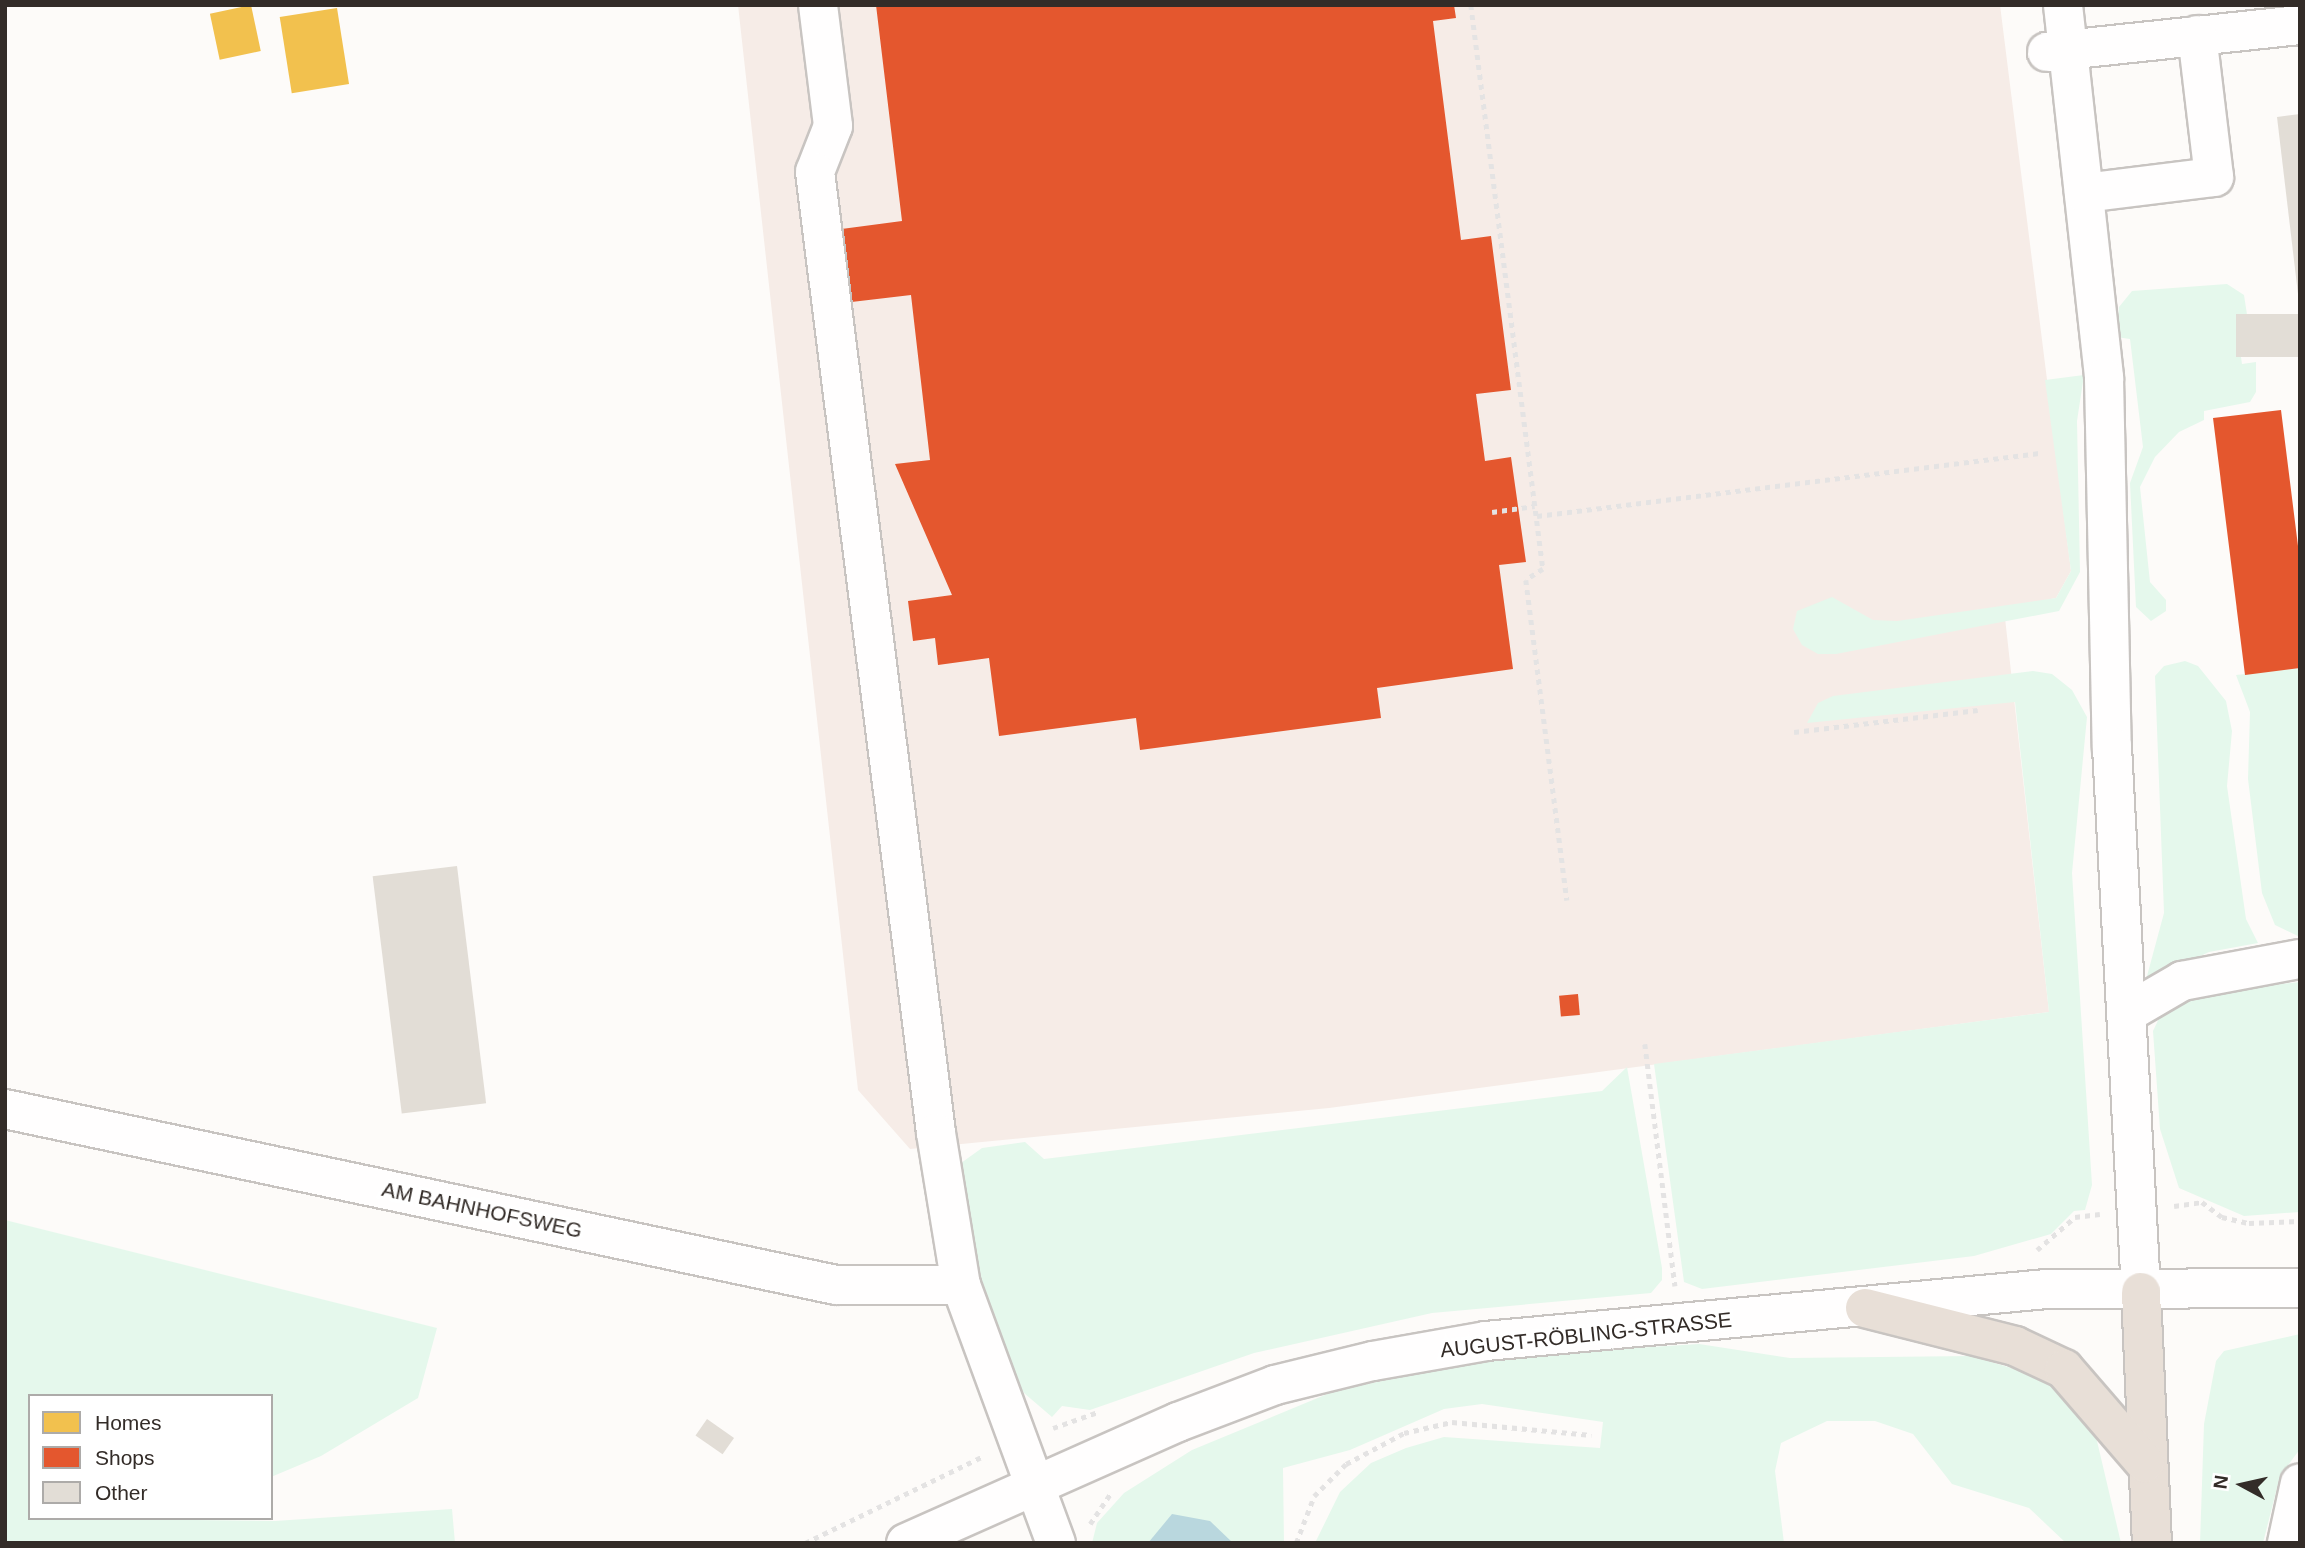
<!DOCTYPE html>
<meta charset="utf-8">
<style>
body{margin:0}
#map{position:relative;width:2305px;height:1548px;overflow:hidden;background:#fdfbf9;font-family:Helvetica,sans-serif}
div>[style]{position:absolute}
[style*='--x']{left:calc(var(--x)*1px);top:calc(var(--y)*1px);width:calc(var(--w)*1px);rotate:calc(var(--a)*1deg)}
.built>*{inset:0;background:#f6ece7}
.green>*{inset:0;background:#e5f8ec}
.water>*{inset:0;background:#b9d7de}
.homes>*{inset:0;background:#f2c14e;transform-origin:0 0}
.shops>*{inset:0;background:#e4572e;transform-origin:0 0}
.building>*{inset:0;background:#e2ddd6;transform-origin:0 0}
.path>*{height:4.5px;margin-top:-2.25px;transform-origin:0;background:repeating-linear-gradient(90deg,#e4e3e3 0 5px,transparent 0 10px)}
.roads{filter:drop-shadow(2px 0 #c8c4c1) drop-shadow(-2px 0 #c8c4c1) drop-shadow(0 2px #c8c4c1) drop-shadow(0 -2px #c8c4c1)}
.minor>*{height:38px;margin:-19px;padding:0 19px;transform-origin:19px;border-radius:19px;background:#fffefe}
.highway>*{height:38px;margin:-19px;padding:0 19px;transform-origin:19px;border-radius:19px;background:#e8dfd7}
span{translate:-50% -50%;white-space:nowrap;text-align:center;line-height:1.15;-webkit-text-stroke:7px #fff;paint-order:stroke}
.street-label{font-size:21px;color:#332c28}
.frame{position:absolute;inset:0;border:7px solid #332c28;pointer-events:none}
.legend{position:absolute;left:28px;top:1394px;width:245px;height:126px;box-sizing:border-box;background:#fff;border:2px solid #adaba9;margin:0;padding:9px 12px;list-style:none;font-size:21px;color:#332c28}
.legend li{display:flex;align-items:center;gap:14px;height:35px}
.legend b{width:35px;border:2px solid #adaba9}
.north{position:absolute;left:2207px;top:1450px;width:70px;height:70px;-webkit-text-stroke:5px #fff;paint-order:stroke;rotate:278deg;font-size:19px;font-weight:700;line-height:28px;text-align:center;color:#332c28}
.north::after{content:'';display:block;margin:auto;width:24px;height:32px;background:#332c28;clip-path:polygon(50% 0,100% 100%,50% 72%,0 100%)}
</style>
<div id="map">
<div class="built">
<div style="clip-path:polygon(738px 5px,2000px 5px,2071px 571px,2056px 598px,2004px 609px,2049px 1012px,1329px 1108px,910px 1149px,858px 1090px)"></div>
</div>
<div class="green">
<div style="clip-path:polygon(2227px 284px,2244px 295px,2248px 321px,2236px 323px,2242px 364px,2256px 362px,2256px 392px,2250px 402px,2204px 411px,2204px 420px,2179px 432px,2155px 457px,2140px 487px,2150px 582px,2166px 600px,2166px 611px,2151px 621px,2136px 607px,2130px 483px,2143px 447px,2130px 339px,2116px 337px,2119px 307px,2132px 291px)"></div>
<div style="clip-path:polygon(2084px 375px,2077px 421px,2080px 572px,2059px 611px,1836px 654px,1818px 654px,1802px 645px,1793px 629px,1797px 611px,1832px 597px,1873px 620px,1897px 621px,2056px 598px,2071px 571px,2045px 380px)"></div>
<div style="clip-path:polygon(2185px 661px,2198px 666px,2226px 701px,2232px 731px,2227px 786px,2246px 919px,2258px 943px,2209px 952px,2153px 978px,2147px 976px,2164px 913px,2155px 676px,2164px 666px)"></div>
<div style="clip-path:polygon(2300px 668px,2300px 937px,2275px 925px,2262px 893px,2248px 779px,2250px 712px,2236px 675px)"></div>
<div style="clip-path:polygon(2033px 671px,2052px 674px,2072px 690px,2087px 717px,2072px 873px,2092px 1185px,2085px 1210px,2074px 1211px,2051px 1234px,1974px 1256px,1702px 1289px,1684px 1282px,1654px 1064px,2049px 1012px,2015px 702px,1807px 723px,1818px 703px,1833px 696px)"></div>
<div style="clip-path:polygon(2300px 982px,2300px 1212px,2244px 1216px,2179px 1188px,2160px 1129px,2153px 1031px,2162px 1012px,2186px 995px)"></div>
<div style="clip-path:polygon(1627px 1067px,1662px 1268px,1662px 1280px,1651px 1293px,1432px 1313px,1254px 1353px,1090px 1410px,1062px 1406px,1052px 1417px,1024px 1393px,1001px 1354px,965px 1247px,955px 1187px,961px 1163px,982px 1148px,1025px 1142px,1044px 1159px,1602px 1091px)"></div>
<div style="clip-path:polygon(5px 1220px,437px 1328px,418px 1398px,321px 1456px,271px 1477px,271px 1396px,30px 1396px,30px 1518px,275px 1521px,452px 1509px,455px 1543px,5px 1543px)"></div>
<div style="clip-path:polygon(2300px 1334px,2300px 1449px,2280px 1476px,2263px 1543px,2200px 1543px,2204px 1424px,2216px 1361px,2224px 1351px)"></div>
<div style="clip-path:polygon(1699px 1344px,1790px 1358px,1971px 1356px,2045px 1378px,2093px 1424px,2121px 1543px,2066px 1543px,2029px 1508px,1952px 1484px,1913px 1434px,1875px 1421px,1827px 1421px,1781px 1443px,1775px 1471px,1784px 1543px,1315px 1543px,1340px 1492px,1371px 1463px,1406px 1448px,1444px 1437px,1600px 1448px,1603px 1422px,1482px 1404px,1444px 1409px,1350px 1450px,1283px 1468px,1284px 1543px,1092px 1543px,1097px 1523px,1124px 1493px,1192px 1450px,1337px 1390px,1508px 1356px)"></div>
</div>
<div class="water">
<div style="clip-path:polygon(1172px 1514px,1210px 1521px,1233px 1543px,1148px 1543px)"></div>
</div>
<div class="homes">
<div style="left:251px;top:5px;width:47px;height:42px;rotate:78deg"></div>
<div style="left:337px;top:8px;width:77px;height:58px;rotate:81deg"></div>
</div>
<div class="shops">
<div style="clip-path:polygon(876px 5px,1454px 5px,1456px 18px,1433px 21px,1461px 240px,1491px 236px,1511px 390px,1476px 394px,1485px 461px,1511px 457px,1526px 562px,1499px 565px,1513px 669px,1377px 688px,1381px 718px,1140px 750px,1136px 718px,999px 736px,989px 658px,938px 665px,935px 638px,913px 641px,908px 601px,952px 595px,895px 464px,930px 460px,911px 295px,843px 303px,834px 230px,902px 221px)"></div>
<div style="clip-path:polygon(2281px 410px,2300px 562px,2300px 668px,2245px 675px,2213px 418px)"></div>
<div style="left:1578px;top:994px;width:21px;height:19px;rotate:85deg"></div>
</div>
<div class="building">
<div style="clip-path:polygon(2300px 114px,2300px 294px,2298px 294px,2277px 117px)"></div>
<div style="left:2300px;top:314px;width:43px;height:64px;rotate:90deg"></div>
<div style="left:457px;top:866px;width:239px;height:85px;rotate:83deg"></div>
<div style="left:707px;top:1419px;width:33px;height:20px;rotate:35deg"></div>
</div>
<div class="path">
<div style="--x:1471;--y:5;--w:569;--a:82.72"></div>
<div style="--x:1543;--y:569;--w:20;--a:147"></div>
<div style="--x:1526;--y:580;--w:323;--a:82.7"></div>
<div style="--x:1492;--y:512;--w:43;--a:-7.9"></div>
<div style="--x:1537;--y:516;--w:506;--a:-7.15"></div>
<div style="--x:1794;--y:732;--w:185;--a:-6.8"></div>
<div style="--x:1645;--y:1044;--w:244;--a:82.9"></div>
<div style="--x:2174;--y:1206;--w:28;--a:-8"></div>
<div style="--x:2202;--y:1202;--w:25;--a:37"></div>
<div style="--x:2222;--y:1217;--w:28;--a:13"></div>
<div style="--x:2249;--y:1223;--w:51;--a:-2.2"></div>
<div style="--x:2037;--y:1250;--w:50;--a:-41"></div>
<div style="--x:2075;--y:1217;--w:25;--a:-7"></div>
<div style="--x:1053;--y:1428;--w:48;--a:-19.6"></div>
<div style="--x:1090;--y:1524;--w:37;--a:-56"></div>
<div style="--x:805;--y:1543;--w:198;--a:-26"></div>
<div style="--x:1296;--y:1543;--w:50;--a:-69"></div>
<div style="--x:1314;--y:1496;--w:45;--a:-45"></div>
<div style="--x:1346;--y:1464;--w:66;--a:-28.1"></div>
<div style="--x:1404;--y:1433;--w:49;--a:-12.9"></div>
<div style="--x:1452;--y:1422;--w:140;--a:5.3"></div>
</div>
<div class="roads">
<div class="minor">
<div style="--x:818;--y:5;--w:122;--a:82.9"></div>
<div style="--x:833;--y:126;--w:49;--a:111.4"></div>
<div style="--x:815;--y:172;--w:969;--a:82.82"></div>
<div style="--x:936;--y:1133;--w:154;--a:80.7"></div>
<div style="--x:961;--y:1285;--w:275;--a:69.8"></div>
<div style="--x:2063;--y:5;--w:375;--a:83.7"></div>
<div style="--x:2104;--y:378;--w:369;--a:88.8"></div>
<div style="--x:2112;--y:747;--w:546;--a:86.95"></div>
<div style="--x:2047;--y:52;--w:254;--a:-6.1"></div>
<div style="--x:2084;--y:193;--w:131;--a:-7"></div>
<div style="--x:2214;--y:177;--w:143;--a:-96.8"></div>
<div style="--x:2127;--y:1013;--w:64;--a:-30.2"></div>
<div style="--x:2182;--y:981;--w:120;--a:-10.6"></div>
<div style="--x:5;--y:1109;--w:849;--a:11.96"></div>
<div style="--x:836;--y:1285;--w:125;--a:0"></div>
<div style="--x:906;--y:1543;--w:298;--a:-24"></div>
<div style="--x:1178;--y:1422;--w:104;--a:-20.9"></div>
<div style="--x:1275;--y:1385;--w:101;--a:-13.8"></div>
<div style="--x:1373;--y:1361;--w:115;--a:-10"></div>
<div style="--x:1486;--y:1341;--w:563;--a:-5.3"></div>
<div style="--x:2047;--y:1289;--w:253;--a:-0.2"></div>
<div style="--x:2287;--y:1543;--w:61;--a:-77.8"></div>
</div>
<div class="highway">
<div style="--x:2141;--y:1292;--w:251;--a:87.5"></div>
<div style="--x:1865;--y:1308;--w:155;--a:14.2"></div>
<div style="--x:2015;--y:1346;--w:54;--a:25.1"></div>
<div style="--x:2064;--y:1369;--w:124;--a:49.2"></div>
</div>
</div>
<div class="street-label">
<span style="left:482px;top:1210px;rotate:12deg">AM BAHNHOFSWEG</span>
<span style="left:1586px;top:1335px;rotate:-6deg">AUGUST-RÖBLING-STRASSE</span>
</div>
<div class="frame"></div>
<ul class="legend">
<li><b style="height:19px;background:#f2c14e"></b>Homes</li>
<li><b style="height:19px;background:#e4572e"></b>Shops</li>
<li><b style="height:19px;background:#e2ddd6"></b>Other</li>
</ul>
<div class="north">N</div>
</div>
